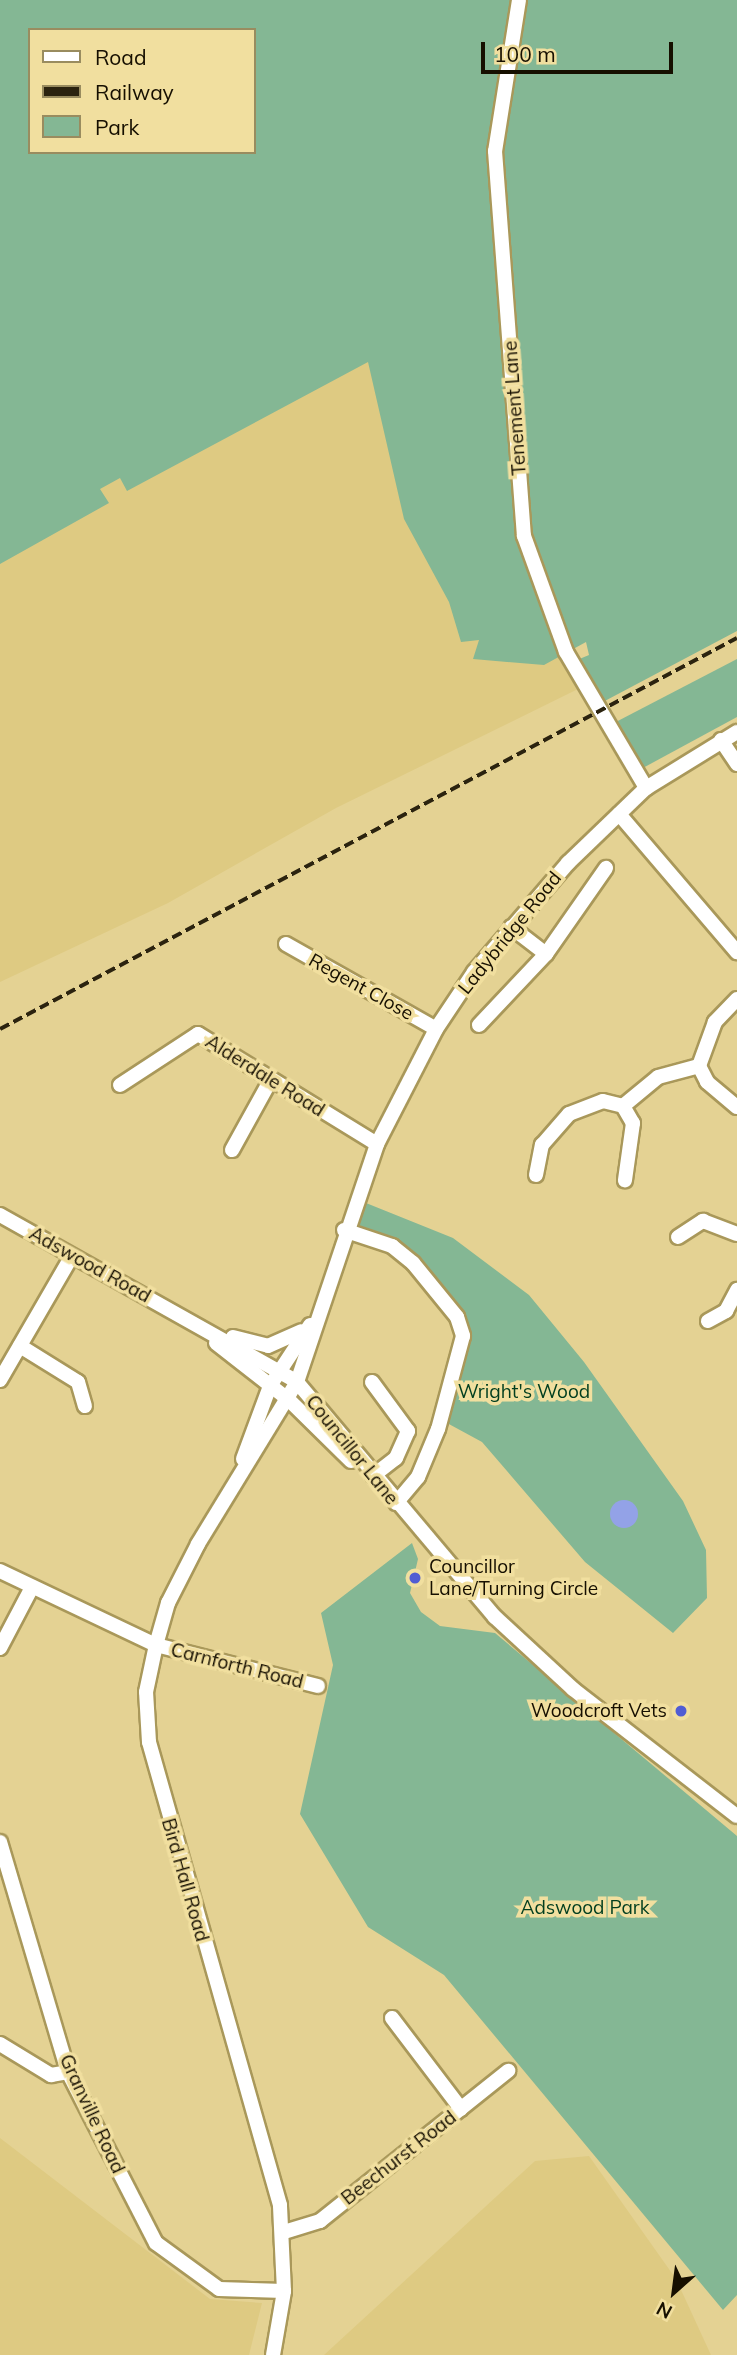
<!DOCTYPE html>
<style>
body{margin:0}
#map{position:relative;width:737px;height:2355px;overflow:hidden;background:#e4d293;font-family:Mulish,sans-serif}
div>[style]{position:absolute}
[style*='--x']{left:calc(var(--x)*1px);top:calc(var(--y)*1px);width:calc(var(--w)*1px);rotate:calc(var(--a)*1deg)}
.built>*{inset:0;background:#deca82}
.green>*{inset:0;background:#84b794}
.water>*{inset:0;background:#93a2e7}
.round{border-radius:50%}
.roads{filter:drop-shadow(2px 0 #a9985a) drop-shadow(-2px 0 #a9985a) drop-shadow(0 2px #a9985a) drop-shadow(0 -2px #a9985a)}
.minor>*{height:14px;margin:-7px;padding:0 7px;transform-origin:7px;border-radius:7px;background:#fff}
.rail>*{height:3.5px;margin-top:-1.75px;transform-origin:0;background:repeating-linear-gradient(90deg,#2b230f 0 10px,transparent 0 15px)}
.dots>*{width:19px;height:19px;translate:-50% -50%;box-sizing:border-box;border:4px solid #f1df9f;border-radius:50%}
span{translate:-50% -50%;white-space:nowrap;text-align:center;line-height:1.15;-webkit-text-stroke:7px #f1df9f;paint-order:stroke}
.street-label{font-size:19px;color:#160f00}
.park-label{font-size:19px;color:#013e1f}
.poi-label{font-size:19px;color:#160f00}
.left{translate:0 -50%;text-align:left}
.right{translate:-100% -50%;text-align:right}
.legend{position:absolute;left:28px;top:28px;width:228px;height:126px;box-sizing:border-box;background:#f1df9f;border:2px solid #998c5f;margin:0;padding:9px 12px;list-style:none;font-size:21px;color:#160f00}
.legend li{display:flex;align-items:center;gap:14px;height:35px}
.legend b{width:35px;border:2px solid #998c5f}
.north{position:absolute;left:639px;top:2257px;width:70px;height:70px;-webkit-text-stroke:5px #f1df9f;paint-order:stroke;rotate:208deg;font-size:19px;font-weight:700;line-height:28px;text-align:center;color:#160f00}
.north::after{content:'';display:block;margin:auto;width:24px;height:32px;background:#160f00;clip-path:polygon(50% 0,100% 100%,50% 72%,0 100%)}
.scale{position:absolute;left:481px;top:42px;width:192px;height:32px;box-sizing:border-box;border:4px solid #160f00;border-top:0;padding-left:9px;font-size:21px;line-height:24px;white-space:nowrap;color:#160f00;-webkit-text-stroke:5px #f1df9f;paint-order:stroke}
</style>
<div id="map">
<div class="built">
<div style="clip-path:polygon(evenodd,0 0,512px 0,550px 636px,578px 689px,336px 808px,168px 903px,0 982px,0 0,30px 30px,254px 30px,254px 152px,30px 152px,30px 30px)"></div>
<div style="clip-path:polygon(0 2138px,210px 2299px,262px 2303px,249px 2355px,0 2355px)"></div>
<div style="clip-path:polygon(589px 2156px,676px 2279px,711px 2355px,324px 2355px,535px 2161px)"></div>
</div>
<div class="green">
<div style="clip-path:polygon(evenodd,0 0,737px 0,737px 631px,601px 703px,577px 660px,589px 655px,586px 642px,544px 665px,473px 659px,479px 640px,461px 642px,449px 602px,404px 519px,368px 362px,127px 491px,120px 478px,100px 489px,109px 503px,0 564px,0 0,30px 30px,254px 30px,254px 152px,30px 152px,30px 30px)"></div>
<div style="clip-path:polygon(737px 659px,737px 717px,641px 769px,612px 724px)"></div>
<div style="clip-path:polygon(366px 1203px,453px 1238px,529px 1295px,584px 1362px,683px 1501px,706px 1550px,707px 1598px,673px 1633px,585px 1562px,482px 1442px,447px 1423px,469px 1333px,416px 1258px,357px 1228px)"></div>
<div style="clip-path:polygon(412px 1543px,418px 1559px,410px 1593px,421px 1612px,440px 1626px,495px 1633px,737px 1836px,737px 2295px,723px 2310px,444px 1975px,368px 1927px,300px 1814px,333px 1665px,321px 1613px)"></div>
</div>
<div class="water">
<div class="round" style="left:610px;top:1500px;width:28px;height:28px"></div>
</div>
<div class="roads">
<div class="minor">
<div style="--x:519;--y:0;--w:153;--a:99"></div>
<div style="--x:495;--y:151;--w:386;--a:85.7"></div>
<div style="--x:524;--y:536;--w:123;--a:70.1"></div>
<div style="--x:566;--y:652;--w:158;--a:59.5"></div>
<div style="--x:721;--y:740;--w:29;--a:56"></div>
<div style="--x:619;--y:814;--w:182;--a:49.5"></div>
<div style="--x:286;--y:944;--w:172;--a:29.5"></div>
<div style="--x:546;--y:954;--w:105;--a:-55.1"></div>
<div style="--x:737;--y:999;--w:32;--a:134"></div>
<div style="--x:715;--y:1022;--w:47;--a:110"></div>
<div style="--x:699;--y:1066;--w:18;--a:63"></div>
<div style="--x:707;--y:1082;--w:39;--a:40"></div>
<div style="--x:479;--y:1025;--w:98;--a:-46.7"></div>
<div style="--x:546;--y:954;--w:44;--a:-142.4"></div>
<div style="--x:120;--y:1085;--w:93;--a:-33.2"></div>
<div style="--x:198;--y:1034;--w:210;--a:31.6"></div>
<div style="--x:623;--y:1106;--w:20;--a:60"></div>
<div style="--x:633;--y:1123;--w:58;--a:98"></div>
<div style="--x:232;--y:1150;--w:77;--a:-61.1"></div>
<div style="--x:536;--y:1175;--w:31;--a:-79"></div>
<div style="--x:542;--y:1145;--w:41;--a:-48.9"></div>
<div style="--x:569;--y:1114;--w:36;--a:-21"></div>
<div style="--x:603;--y:1101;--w:21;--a:14"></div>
<div style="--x:623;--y:1106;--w:45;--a:-39.6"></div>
<div style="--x:658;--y:1077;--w:42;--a:-15"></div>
<div style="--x:0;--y:1215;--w:341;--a:29.3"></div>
<div style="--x:297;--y:1382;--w:307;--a:49.9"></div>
<div style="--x:495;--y:1617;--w:106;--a:42.7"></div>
<div style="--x:573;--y:1689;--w:207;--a:37.8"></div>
<div style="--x:344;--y:1230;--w:51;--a:18.4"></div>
<div style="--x:392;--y:1246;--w:27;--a:39"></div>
<div style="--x:413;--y:1263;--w:70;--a:50.8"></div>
<div style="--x:457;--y:1317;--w:20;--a:72"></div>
<div style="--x:463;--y:1336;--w:96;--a:105"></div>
<div style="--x:438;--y:1429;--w:52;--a:112.6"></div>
<div style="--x:418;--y:1477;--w:34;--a:130"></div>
<div style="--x:678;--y:1237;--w:30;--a:-33"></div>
<div style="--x:703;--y:1221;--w:36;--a:21"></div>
<div style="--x:708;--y:1321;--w:21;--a:-29"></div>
<div style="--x:726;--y:1311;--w:24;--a:-62"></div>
<div style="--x:233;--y:1337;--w:36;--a:14"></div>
<div style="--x:268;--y:1346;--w:36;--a:-24"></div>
<div style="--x:216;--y:1343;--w:93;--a:38"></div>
<div style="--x:289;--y:1400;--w:87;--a:44.5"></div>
<div style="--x:20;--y:1346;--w:68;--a:31.8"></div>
<div style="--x:78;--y:1382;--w:25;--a:74"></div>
<div style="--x:0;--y:1380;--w:143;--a:-59.9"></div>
<div style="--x:372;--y:1382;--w:61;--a:53.7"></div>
<div style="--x:408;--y:1431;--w:30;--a:114"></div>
<div style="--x:396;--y:1458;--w:29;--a:142"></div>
<div style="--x:243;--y:1459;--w:78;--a:-69.7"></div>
<div style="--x:270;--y:1386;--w:73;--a:-56.7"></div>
<div style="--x:0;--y:1571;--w:173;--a:25.4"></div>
<div style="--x:156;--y:1645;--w:167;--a:14.2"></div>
<div style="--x:0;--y:1648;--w:69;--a:-62.3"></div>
<div style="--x:0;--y:1842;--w:240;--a:73.5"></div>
<div style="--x:68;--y:2072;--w:192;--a:62.8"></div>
<div style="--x:156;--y:2243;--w:78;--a:36.1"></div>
<div style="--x:219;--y:2289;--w:65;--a:1.8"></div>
<div style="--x:392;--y:2018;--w:114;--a:52.8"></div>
<div style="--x:0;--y:2044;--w:60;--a:31.3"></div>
<div style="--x:51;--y:2075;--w:17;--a:-10"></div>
<div style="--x:284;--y:2232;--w:38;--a:-17"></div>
<div style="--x:320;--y:2221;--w:241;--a:-38.6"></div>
<div style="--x:273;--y:2355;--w:65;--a:-80.2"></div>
<div style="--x:284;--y:2291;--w:86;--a:-92.7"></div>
<div style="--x:280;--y:2205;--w:481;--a:-105.8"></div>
<div style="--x:149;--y:1742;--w:50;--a:-93.4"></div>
<div style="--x:146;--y:1692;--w:48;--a:-78"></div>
<div style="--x:156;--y:1645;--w:44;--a:-74.1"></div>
<div style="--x:168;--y:1603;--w:66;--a:-63"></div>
<div style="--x:198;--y:1544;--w:190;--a:-58.6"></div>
<div style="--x:297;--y:1382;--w:251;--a:-71.4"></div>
<div style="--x:377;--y:1144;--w:129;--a:-62.8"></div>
<div style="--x:436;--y:1029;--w:69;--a:-56.3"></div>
<div style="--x:474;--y:972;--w:144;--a:-49.2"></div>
<div style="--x:568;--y:863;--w:108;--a:-43.9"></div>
<div style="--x:646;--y:788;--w:107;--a:-31.6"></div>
</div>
</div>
<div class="rail">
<div style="--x:0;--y:1029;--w:834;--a:-27.95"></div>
</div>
<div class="dots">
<div style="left:415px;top:1578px;background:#515dd3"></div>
<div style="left:681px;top:1711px;background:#515dd3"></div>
</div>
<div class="street-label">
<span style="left:515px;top:408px;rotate:-94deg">Tenement Lane</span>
<span style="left:510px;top:933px;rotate:-51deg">Ladybridge Road</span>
<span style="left:361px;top:987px;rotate:29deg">Regent Close</span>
<span style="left:265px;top:1076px;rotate:32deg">Alderdale Road</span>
<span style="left:90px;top:1265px;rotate:29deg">Adswood Road</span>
<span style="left:352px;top:1450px;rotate:51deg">Councillor Lane</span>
<span style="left:237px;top:1666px;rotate:14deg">Carnforth Road</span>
<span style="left:185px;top:1880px;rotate:74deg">Bird Hall Road</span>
<span style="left:92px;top:2114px;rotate:65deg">Granville Road</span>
<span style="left:399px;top:2158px;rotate:-38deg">Beechurst Road</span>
</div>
<div class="park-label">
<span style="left:524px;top:1392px">Wright's Wood</span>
<span style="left:585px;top:1908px">Adswood Park</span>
</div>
<div class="poi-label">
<span class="left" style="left:429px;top:1578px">Councillor<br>Lane/Turning Circle</span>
<span class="right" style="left:667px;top:1711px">Woodcroft Vets</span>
</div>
<ul class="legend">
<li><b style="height:9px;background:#fff"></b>Road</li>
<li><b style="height:9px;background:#2b230f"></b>Railway</li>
<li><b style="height:19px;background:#84b794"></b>Park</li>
</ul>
<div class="north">N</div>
<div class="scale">100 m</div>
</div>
